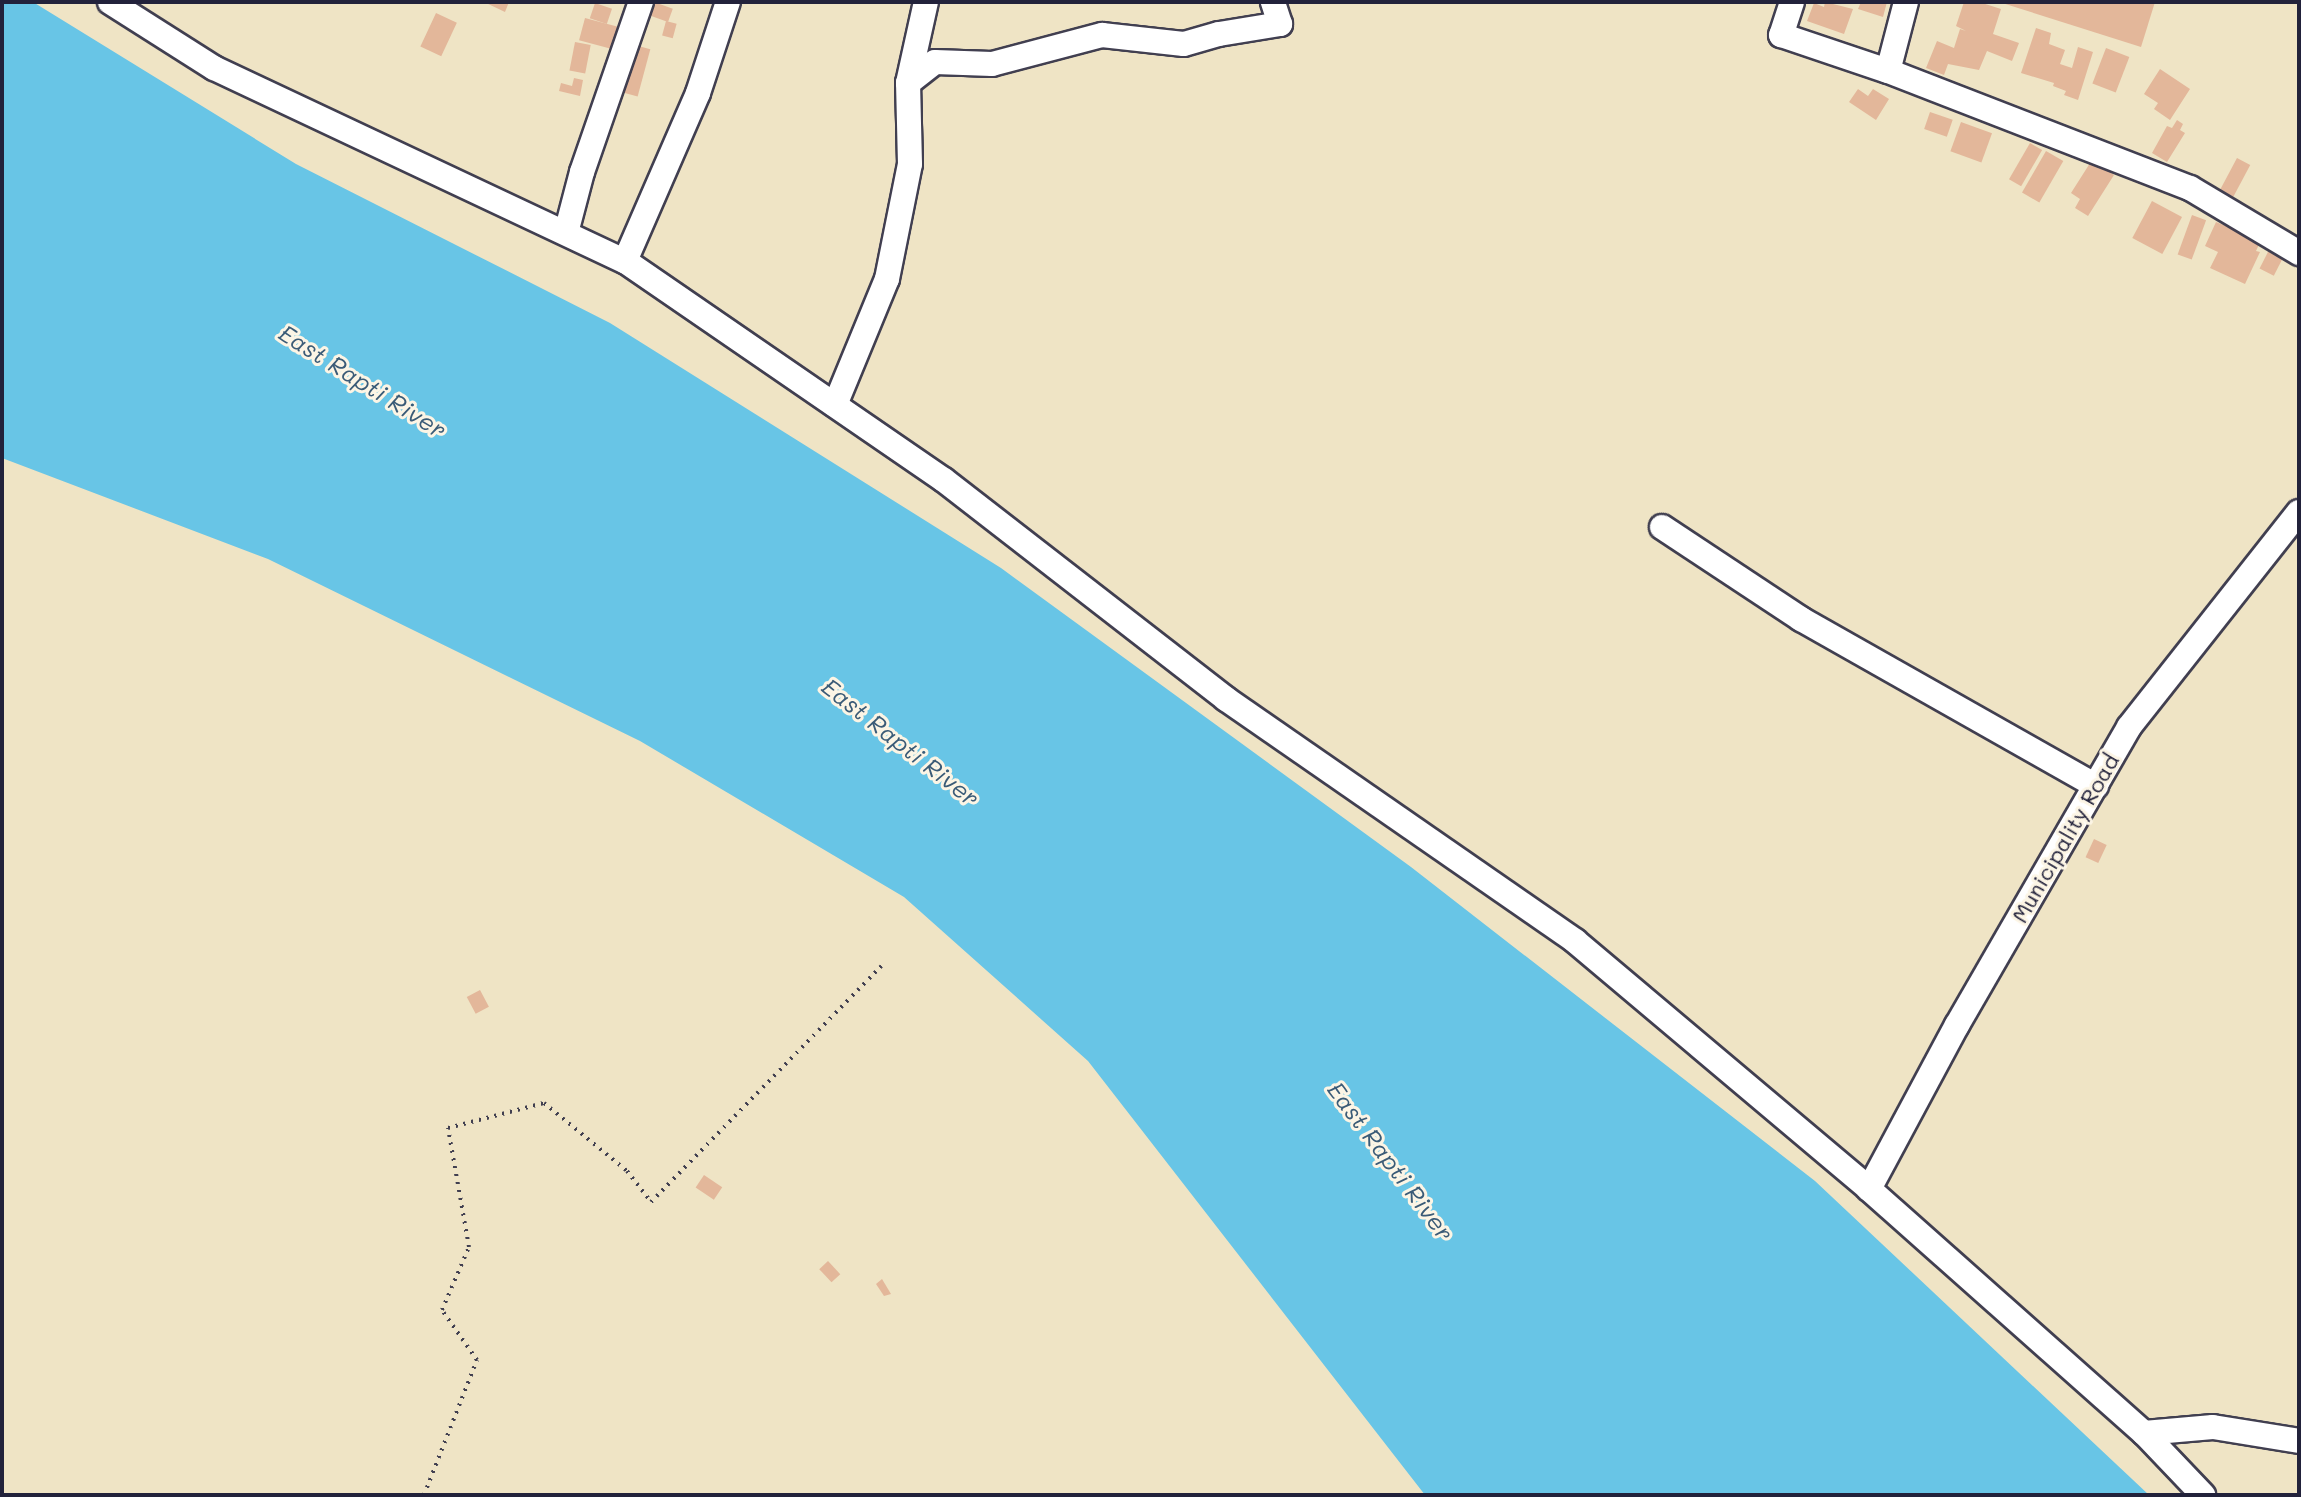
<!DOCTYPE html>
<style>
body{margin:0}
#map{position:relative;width:2301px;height:1497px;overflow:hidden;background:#efe4c5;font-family:Mali,sans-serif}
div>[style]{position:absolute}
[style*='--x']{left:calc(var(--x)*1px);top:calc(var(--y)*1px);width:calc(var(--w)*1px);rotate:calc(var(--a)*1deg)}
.water>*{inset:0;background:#68c5e6}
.building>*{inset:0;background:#e3b79a;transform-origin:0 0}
.path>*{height:4px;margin-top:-2px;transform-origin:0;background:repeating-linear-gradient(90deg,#413f50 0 2px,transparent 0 8px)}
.roads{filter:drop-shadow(2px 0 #413f50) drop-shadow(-2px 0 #413f50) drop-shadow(0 2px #413f50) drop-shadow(0 -2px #413f50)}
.street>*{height:24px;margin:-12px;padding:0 12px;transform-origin:12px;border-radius:12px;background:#fff}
span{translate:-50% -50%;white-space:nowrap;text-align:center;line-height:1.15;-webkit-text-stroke:6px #fcf5e5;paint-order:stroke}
.street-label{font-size:22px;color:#22223b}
.water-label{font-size:24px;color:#3a5b77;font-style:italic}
.frame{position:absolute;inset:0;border:4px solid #22223b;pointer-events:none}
</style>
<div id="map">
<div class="water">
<div style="clip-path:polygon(2px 2px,33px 2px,296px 164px,610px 323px,1001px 568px,1411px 867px,1815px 1181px,2149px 1495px,1425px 1495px,1088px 1061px,904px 897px,640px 741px,268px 559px,2px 458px)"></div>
</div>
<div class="building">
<div style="clip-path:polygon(484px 2px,509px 2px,505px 12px)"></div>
<div style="left:654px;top:2px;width:20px;height:14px;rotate:20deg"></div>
<div style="clip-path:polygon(1825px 2px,1853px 9px,1844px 34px,1807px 21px,1814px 3px,1824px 7px)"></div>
<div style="clip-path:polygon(1861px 2px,1887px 2px,1883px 17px,1858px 9px)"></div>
<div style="clip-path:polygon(1964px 2px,1979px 2px,2001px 9px,1993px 34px,2019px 43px,2012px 61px,1987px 51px,1979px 70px,1948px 64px,1944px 75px,1926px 68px,1937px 41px,1954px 48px,1960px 29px,1966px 31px,1956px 26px)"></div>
<div style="clip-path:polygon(1999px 2px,2155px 2px,2141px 47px)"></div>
<div style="left:595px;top:3px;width:18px;height:16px;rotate:19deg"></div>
<div style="left:436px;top:13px;width:23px;height:37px;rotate:25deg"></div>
<div style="left:585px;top:18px;width:35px;height:23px;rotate:15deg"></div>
<div style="left:666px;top:21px;width:11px;height:15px;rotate:15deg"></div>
<div style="clip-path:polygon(2036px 28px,2051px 33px,2049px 44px,2065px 50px,2060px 64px,2072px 68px,2078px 47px,2093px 52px,2078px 100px,2064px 95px,2066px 91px,2053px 86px,2054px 83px,2021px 73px)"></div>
<div style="left:575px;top:42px;width:16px;height:29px;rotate:11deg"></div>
<div style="left:631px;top:44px;width:20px;height:49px;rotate:15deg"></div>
<div style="left:2106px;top:48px;width:25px;height:38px;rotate:21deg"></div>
<div style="clip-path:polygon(2160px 69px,2190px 89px,2170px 120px,2154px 109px,2158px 103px,2144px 94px)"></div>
<div style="clip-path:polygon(574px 78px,583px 80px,580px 96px,559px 91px,561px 83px,572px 86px)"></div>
<div style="clip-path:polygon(1858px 89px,1868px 96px,1873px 89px,1889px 99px,1876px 120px,1849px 102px)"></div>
<div style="left:1930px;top:112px;width:24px;height:18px;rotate:19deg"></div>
<div style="clip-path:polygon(2177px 120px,2183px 124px,2180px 130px,2185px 133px,2167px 162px,2152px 153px,2167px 126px,2172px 128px)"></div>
<div style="left:1961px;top:122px;width:33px;height:31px;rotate:20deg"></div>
<div style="left:2030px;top:143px;width:14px;height:42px;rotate:30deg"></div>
<div style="left:2046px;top:151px;width:20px;height:48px;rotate:30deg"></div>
<div style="left:2237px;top:158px;width:15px;height:36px;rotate:28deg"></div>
<div style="clip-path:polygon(2092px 160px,2114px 175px,2088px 216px,2075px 208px,2080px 199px,2071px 193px)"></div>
<div style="left:2152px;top:201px;width:34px;height:42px;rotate:28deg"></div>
<div style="left:2192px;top:215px;width:15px;height:42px;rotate:20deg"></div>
<div style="clip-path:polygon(2216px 222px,2261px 240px,2256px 251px,2260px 252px,2245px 284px,2210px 268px,2218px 252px,2205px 246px)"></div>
<div style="left:2270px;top:248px;width:16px;height:23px;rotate:27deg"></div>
<div style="left:2094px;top:839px;width:14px;height:20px;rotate:25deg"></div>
<div style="left:480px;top:990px;width:19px;height:15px;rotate:62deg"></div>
<div style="left:704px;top:1175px;width:22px;height:15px;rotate:34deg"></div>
<div style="left:828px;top:1261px;width:18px;height:12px;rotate:47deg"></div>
<div style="clip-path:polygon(882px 1279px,891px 1294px,884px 1296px,876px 1284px)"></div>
</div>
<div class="path">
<div style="--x:424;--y:1495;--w:145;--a:-68.6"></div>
<div style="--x:477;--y:1360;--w:61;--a:-125"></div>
<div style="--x:442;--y:1310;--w:69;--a:-66.8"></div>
<div style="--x:469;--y:1247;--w:121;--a:-100"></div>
<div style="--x:448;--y:1128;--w:99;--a:-14.6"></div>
<div style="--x:544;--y:1103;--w:107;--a:39.3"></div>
<div style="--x:627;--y:1171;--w:39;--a:52"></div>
<div style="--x:651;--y:1202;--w:330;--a:-45.7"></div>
</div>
<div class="roads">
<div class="street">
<div style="--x:110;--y:2;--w:123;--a:32.4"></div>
<div style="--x:214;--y:68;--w:454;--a:25.2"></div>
<div style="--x:625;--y:261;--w:387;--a:34.5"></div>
<div style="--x:944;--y:480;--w:357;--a:37.8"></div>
<div style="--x:1226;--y:699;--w:425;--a:34.7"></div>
<div style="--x:1575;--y:941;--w:385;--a:40.1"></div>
<div style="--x:1869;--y:1189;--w:368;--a:41.6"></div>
<div style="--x:2144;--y:1433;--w:86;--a:46.4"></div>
<div style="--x:1792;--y:2;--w:35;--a:108"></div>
<div style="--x:1781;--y:35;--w:113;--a:18.6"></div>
<div style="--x:1906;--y:2;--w:71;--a:104.6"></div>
<div style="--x:1888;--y:71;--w:324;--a:21.2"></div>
<div style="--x:2190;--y:188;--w:127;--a:30.8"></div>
<div style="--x:908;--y:83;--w:83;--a:-77.5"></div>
<div style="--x:566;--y:233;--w:63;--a:-75.3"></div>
<div style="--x:582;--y:172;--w:180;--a:-70.9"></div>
<div style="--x:625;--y:261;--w:183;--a:-66.5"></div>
<div style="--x:698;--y:93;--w:96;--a:-71.8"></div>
<div style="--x:835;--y:405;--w:136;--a:-67.6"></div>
<div style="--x:887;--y:279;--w:117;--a:-78.7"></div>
<div style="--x:910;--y:164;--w:81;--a:-91.4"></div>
<div style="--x:908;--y:83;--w:34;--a:-38"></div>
<div style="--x:935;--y:62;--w:57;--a:2"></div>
<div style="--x:992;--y:64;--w:114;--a:-14.8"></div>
<div style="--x:1102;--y:35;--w:82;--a:6.3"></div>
<div style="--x:1184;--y:44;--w:36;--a:-16"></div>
<div style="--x:1219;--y:34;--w:62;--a:-9.3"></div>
<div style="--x:1280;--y:24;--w:23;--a:-108"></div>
<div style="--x:1662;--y:527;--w:167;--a:33.5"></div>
<div style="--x:1801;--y:619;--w:339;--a:29.5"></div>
<div style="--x:1869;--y:1189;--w:186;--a:-61.8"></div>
<div style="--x:1957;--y:1025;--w:344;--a:-60"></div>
<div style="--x:2129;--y:727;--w:274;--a:-51.7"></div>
<div style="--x:2144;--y:1433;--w:69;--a:-5"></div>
<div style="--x:2213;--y:1427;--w:87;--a:9.2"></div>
</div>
</div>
<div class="street-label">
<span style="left:2065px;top:838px;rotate:-60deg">Municipality Road</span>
</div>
<div class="water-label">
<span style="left:363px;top:381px;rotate:32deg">East Rapti River</span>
<span style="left:901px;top:742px;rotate:38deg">East Rapti River</span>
<span style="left:1391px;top:1161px;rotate:53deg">East Rapti River</span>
</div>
<div class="frame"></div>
</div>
